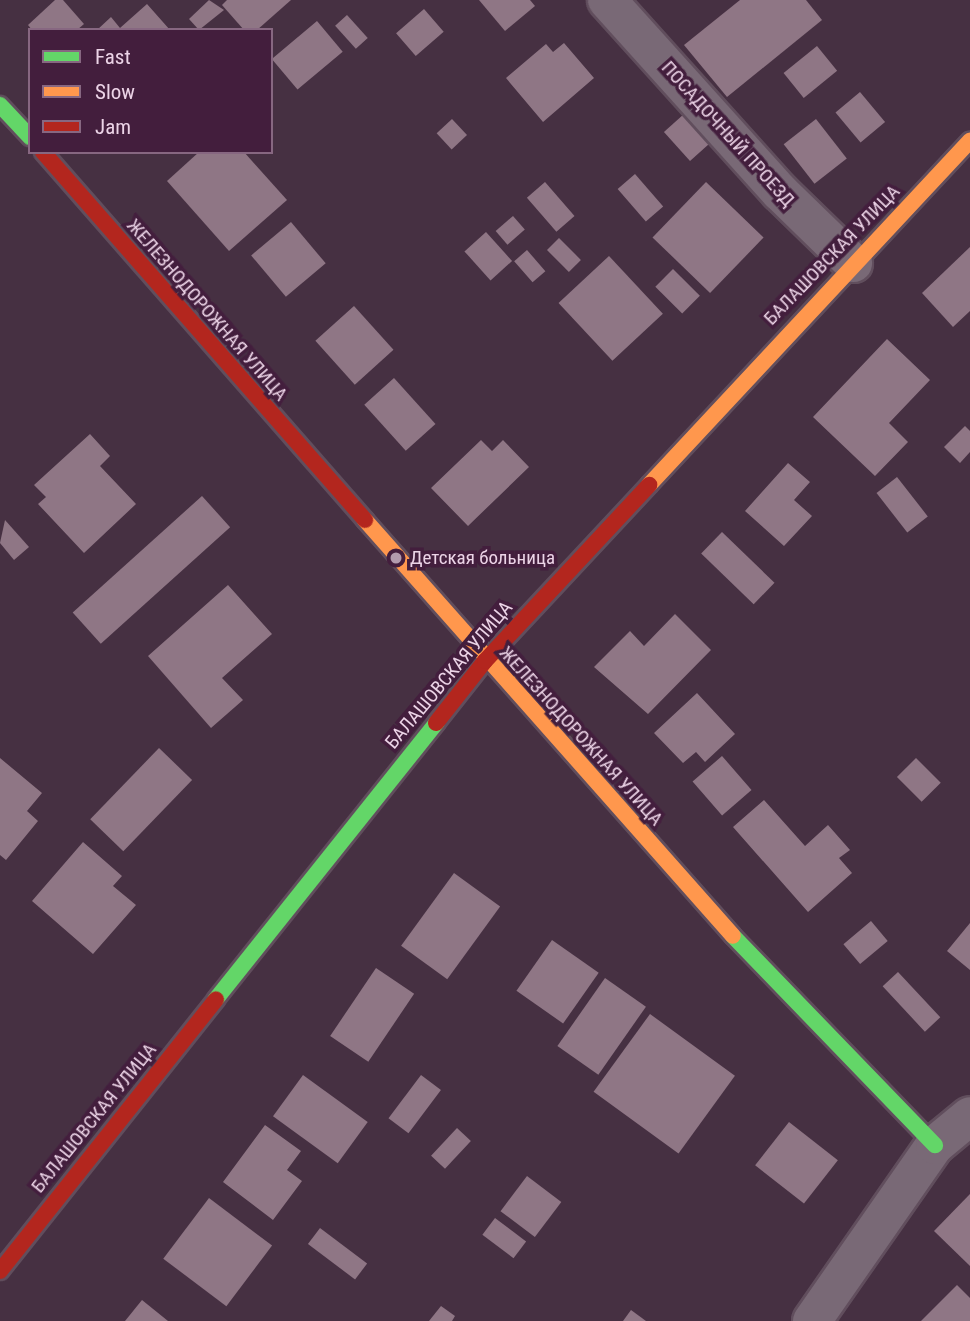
<!DOCTYPE html>
<meta charset="utf-8">
<style>
body{margin:0}
#map{position:relative;width:970px;height:1321px;overflow:hidden;background:#463042;font-family:"Roboto Condensed",sans-serif}
div>[style]{position:absolute}
[style*='--x']{left:calc(var(--x)*1px);top:calc(var(--y)*1px);width:calc(var(--w)*1px);rotate:calc(var(--a)*1deg)}
.building>*{inset:0;background:#8f7685;transform-origin:0 0}
.roads{filter:drop-shadow(2px 0 #614e5d) drop-shadow(-2px 0 #614e5d) drop-shadow(0 2px #614e5d) drop-shadow(0 -2px #614e5d)}
.street>*{height:38px;margin:-19px;padding:0 19px;transform-origin:19px;border-radius:19px;background:#796976}
.fast>*{height:16px;margin:-8px;padding:0 8px;transform-origin:8px;border-radius:8px;background:#63d668}
.slow>*{height:16px;margin:-8px;padding:0 8px;transform-origin:8px;border-radius:8px;background:#ff974d}
.jam>*{height:16px;margin:-8px;padding:0 8px;transform-origin:8px;border-radius:8px;background:#b3261e}
.dots>*{width:19px;height:19px;translate:-50% -50%;box-sizing:border-box;border:4px solid #431e3d;border-radius:50%}
span{translate:-50% -50%;white-space:nowrap;text-align:center;line-height:1.15;-webkit-text-stroke:7px #431e3d;paint-order:stroke}
.street-label{font-size:19px;color:#ecd4e7}
.poi-label{font-size:19px;color:#ecd4e7}
.left{translate:0 -50%;text-align:left}
.legend{position:absolute;left:28px;top:28px;width:245px;height:126px;box-sizing:border-box;background:#431e3d;border:2px solid #876781;margin:0;padding:9px 12px;list-style:none;font-size:21px;color:#ecd4e7}
.legend li{display:flex;align-items:center;gap:14px;height:35px}
.legend b{width:35px;border:2px solid #876781}
</style>
<div id="map">
<div class="building">
<div style="clip-path:polygon(55px 0,63px 0,84px 24px,77px 30px,32px 30px,28px 25px)"></div>
<div style="clip-path:polygon(209px 0,224px 10px,199px 30px,189px 19px)"></div>
<div style="clip-path:polygon(227px 0,291px 0,257px 30px,244px 30px,222px 5px)"></div>
<div style="clip-path:polygon(479px 0,530px 0,535px 6px,505px 31px)"></div>
<div style="clip-path:polygon(740px 0,806px 0,822px 20px,727px 97px,684px 45px)"></div>
<div style="clip-path:polygon(147px 4px,170px 30px,97px 30px,111px 17px,120px 28px)"></div>
<div style="left:424px;top:9px;width:30px;height:37px;rotate:49deg"></div>
<div style="left:347px;top:15px;width:31px;height:16px;rotate:48deg"></div>
<div style="left:317px;top:21px;width:40px;height:59px;rotate:50deg"></div>
<div style="clip-path:polygon(564px 43px,594px 78px,543px 122px,506px 78px,546px 44px,553px 52px)"></div>
<div style="left:817px;top:46px;width:32px;height:43px;rotate:51deg"></div>
<div style="left:860px;top:92px;width:39px;height:32px;rotate:50deg"></div>
<div style="left:684px;top:114px;width:39px;height:27px;rotate:48deg"></div>
<div style="left:452px;top:119px;width:22px;height:21px;rotate:47deg"></div>
<div style="left:816px;top:119px;width:50px;height:41px;rotate:52deg"></div>
<div style="clip-path:polygon(199px 152px,244px 152px,287px 200px,229px 251px,167px 181px)"></div>
<div style="left:635px;top:174px;width:43px;height:23px;rotate:49deg"></div>
<div style="left:545px;top:182px;width:45px;height:24px;rotate:49deg"></div>
<div style="left:706px;top:182px;width:80px;height:77px;rotate:44deg"></div>
<div style="left:513px;top:216px;width:18px;height:23px;rotate:49deg"></div>
<div style="left:291px;top:222px;width:54px;height:52px;rotate:50deg"></div>
<div style="left:486px;top:232px;width:39px;height:29px;rotate:48deg"></div>
<div style="left:559px;top:238px;width:31px;height:17px;rotate:45deg"></div>
<div style="clip-path:polygon(970px 247px,970px 311px,953px 327px,922px 293px)"></div>
<div style="left:527px;top:250px;width:28px;height:17px;rotate:49deg"></div>
<div style="left:609px;top:256px;width:79px;height:69px;rotate:47deg"></div>
<div style="left:673px;top:269px;width:38px;height:25px;rotate:45deg"></div>
<div style="left:354px;top:306px;width:59px;height:52px;rotate:48deg"></div>
<div style="clip-path:polygon(887px 339px,930px 380px,889px 423px,908px 442px,875px 476px,813px 417px)"></div>
<div style="left:394px;top:378px;width:62px;height:40px;rotate:48deg"></div>
<div style="clip-path:polygon(965px 426px,970px 431px,970px 452px,960px 463px,944px 447px)"></div>
<div style="clip-path:polygon(90px 434px,110px 456px,100px 466px,136px 504px,84px 553px,38px 504px,46px 497px,34px 485px)"></div>
<div style="clip-path:polygon(481px 440px,492px 451px,503px 440px,529px 467px,468px 526px,431px 488px)"></div>
<div style="clip-path:polygon(788px 463px,810px 482px,794px 500px,812px 516px,784px 546px,745px 511px)"></div>
<div style="left:897px;top:477px;width:50px;height:26px;rotate:52deg"></div>
<div style="left:202px;top:496px;width:42px;height:174px;rotate:48deg"></div>
<div style="clip-path:polygon(5px 520px,29px 547px,14px 560px,0 543px)"></div>
<div style="left:722px;top:532px;width:73px;height:30px;rotate:44deg"></div>
<div style="clip-path:polygon(228px 585px,272px 634px,222px 678px,243px 700px,211px 728px,148px 656px)"></div>
<div style="clip-path:polygon(675px 614px,711px 650px,648px 714px,594px 667px,630px 631px,644px 646px)"></div>
<div style="clip-path:polygon(697px 693px,735px 734px,705px 762px,696px 752px,683px 763px,654px 733px)"></div>
<div style="left:159px;top:748px;width:46px;height:99px;rotate:44deg"></div>
<div style="left:722px;top:756px;width:45px;height:39px;rotate:49deg"></div>
<div style="clip-path:polygon(0 758px,42px 793px,27px 811px,38px 821px,6px 860px,0 855px)"></div>
<div style="left:916px;top:758px;width:35px;height:27px;rotate:45deg"></div>
<div style="clip-path:polygon(764px 800px,805px 846px,828px 825px,850px 850px,839px 858px,852px 873px,808px 912px,733px 827px)"></div>
<div style="clip-path:polygon(83px 842px,122px 876px,113px 886px,136px 905px,93px 954px,32px 901px)"></div>
<div style="left:454px;top:873px;width:57px;height:90px;rotate:36deg"></div>
<div style="left:871px;top:921px;width:26px;height:36px;rotate:50deg"></div>
<div style="clip-path:polygon(970px 923px,970px 970px,947px 951px)"></div>
<div style="left:552px;top:940px;width:57px;height:62px;rotate:35deg"></div>
<div style="left:376px;top:968px;width:46px;height:82px;rotate:34deg"></div>
<div style="left:898px;top:972px;width:62px;height:21px;rotate:47deg"></div>
<div style="left:605px;top:978px;width:50px;height:83px;rotate:35deg"></div>
<div style="left:650px;top:1014px;width:105px;height:96px;rotate:36deg"></div>
<div style="left:303px;top:1075px;width:80px;height:51px;rotate:36deg"></div>
<div style="left:421px;top:1075px;width:25px;height:54px;rotate:37deg"></div>
<div style="left:789px;top:1122px;width:62px;height:55px;rotate:38deg"></div>
<div style="clip-path:polygon(265px 1125px,301px 1151px,287px 1170px,302px 1181px,273px 1220px,223px 1182px)"></div>
<div style="left:457px;top:1128px;width:19px;height:38px;rotate:43deg"></div>
<div style="left:527px;top:1176px;width:43px;height:44px;rotate:37deg"></div>
<div style="clip-path:polygon(970px 1194px,970px 1266px,934px 1231px)"></div>
<div style="left:209px;top:1198px;width:79px;height:76px;rotate:37deg"></div>
<div style="left:495px;top:1218px;width:39px;height:21px;rotate:37deg"></div>
<div style="left:320px;top:1228px;width:59px;height:20px;rotate:37deg"></div>
<div style="clip-path:polygon(957px 1285px,970px 1298px,970px 1321px,921px 1321px)"></div>
<div style="clip-path:polygon(142px 1300px,168px 1321px,125px 1321px)"></div>
<div style="clip-path:polygon(441px 1306px,455px 1316px,452px 1321px,429px 1321px)"></div>
<div style="clip-path:polygon(631px 1310px,646px 1321px,623px 1321px)"></div>
</div>
<div class="roads">
<div class="street">
<div style="--x:607;--y:0;--w:258;--a:48"></div>
<div style="--x:780;--y:192;--w:102;--a:44.2"></div>
<div style="--x:812;--y:1321;--w:215;--a:-55.1"></div>
<div style="--x:935;--y:1145;--w:45;--a:-39.6"></div>
</div>
<div class="fast">
<div style="--x:0;--y:105;--w:44;--a:46.8"></div>
<div style="--x:733;--y:936;--w:291;--a:46"></div>
<div style="--x:216;--y:999;--w:353;--a:-51.4"></div>
</div>
<div class="slow">
<div style="--x:649;--y:485;--w:471;--a:-47"></div>
<div style="--x:365;--y:520;--w:555;--a:48.5"></div>
</div>
<div class="jam">
<div style="--x:43;--y:152;--w:489;--a:48.8"></div>
<div style="--x:436;--y:723;--w:79;--a:-51.7"></div>
<div style="--x:485;--y:661;--w:241;--a:-47"></div>
<div style="--x:0;--y:1271;--w:347;--a:-51.5"></div>
</div>
</div>
<div class="dots">
<div style="left:396px;top:558px;background:#b29bad"></div>
</div>
<div class="street-label">
<span style="left:728px;top:134px;rotate:48deg">ПОСАДОЧНЫЙ ПРОЕЗД</span>
<span style="left:832px;top:255px;rotate:-46deg">БАЛАШОВСКАЯ УЛИЦА</span>
<span style="left:207px;top:310px;rotate:49deg">ЖЕЛЕЗНОДОРОЖНАЯ УЛИЦА</span>
<span style="left:449px;top:675px;rotate:-50deg">БАЛАШОВСКАЯ УЛИЦА</span>
<span style="left:581px;top:736px;rotate:48deg">ЖЕЛЕЗНОДОРОЖНАЯ УЛИЦА</span>
<span style="left:94px;top:1118px;rotate:-51deg">БАЛАШОВСКАЯ УЛИЦА</span>
</div>
<div class="poi-label">
<span class="left" style="left:410px;top:558px">Детская больница</span>
</div>
<ul class="legend">
<li><b style="height:9px;background:#63d668"></b>Fast</li>
<li><b style="height:9px;background:#ff974d"></b>Slow</li>
<li><b style="height:9px;background:#b3261e"></b>Jam</li>
</ul>
</div>
